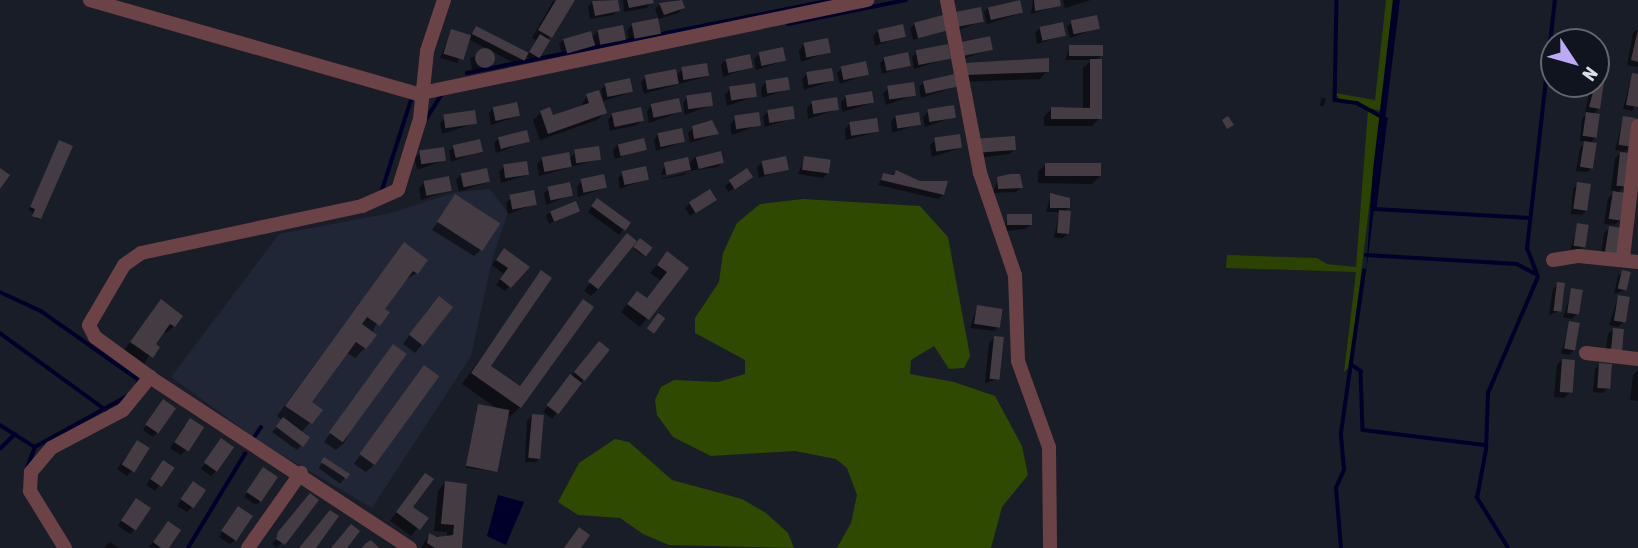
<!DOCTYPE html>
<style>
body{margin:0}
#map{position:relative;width:1638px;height:548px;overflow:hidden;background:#191d27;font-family:"Asap Condensed",sans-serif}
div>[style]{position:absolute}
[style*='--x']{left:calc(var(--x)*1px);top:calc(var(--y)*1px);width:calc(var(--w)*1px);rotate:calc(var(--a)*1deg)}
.built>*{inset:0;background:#202635}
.green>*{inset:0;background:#2b4200}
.forest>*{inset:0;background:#304900}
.water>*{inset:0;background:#00002a}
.shadow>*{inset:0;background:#0007;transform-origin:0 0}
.stream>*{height:3.5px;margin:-1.75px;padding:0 1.75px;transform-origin:1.75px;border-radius:1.75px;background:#00002a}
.building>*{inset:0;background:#453b43;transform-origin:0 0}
.round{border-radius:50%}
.minor>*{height:14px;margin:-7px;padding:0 7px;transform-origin:7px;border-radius:7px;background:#6b4347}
span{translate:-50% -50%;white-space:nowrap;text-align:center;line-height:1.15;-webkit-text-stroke:5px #10141e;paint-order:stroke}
.north{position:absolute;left:1540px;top:28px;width:70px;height:70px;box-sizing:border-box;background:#10141e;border:2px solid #61656e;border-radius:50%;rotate:126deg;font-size:19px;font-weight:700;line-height:28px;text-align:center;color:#dbdee6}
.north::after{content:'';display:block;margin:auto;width:24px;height:32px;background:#bcaaf6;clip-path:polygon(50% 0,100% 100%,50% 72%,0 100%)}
</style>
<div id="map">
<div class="built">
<div style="clip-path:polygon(490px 189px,508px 213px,493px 256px,471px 356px,372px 508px,262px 443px,171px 377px,279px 234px,391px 213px,456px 192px)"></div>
</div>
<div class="green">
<div style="clip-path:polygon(1386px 0,1393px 0,1381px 111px,1341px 101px,1335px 93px,1375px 100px)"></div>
<div style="clip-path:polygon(1368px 110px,1380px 116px,1350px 366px,1344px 372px,1356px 272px,1226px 268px,1227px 255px,1317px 258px,1327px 264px,1356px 267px)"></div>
</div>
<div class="forest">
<div style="clip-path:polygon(803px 199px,920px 206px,948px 237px,970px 356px,964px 368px,949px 369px,934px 346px,911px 360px,910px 374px,954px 382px,995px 396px,1022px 446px,1028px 475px,1002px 507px,991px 548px,837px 548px,851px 523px,857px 495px,847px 468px,836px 459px,795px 451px,711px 456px,673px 437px,657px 415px,655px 400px,661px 387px,674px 380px,718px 382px,745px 374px,745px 360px,695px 333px,695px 318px,719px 282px,723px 253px,737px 223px,760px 204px)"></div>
<div style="clip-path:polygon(615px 439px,629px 442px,672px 480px,742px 499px,766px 513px,788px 533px,794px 548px,669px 545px,643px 534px,620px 518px,578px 515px,558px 502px,579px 463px)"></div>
</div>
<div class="water">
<div style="clip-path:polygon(1393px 0,1400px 0,1366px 273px,1373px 170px)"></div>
<div style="clip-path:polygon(498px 495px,524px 502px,506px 545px,487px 536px)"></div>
</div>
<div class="shadow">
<div style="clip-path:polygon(572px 0,534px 61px,525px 56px,518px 65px,493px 52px,494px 62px,489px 68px,472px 70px,470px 58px,491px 51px,468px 39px,457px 63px,440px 58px,452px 31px,470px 36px,477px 28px,528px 55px,536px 40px,532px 38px,553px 1px)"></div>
<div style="clip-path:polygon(616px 0,618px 10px,613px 15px,590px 19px,588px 7px,592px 2px)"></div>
<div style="clip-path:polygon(651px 0,647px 8px,624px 12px,623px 0)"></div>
<div style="clip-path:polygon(680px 0,683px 8px,678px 13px,659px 19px,655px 9px,660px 4px)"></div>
<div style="clip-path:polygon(1033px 0,1059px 0,1059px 5px,1031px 14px)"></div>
<div style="clip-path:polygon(1063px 0,1091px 0,1065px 8px)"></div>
<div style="clip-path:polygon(989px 7px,1021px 13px,987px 24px,984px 12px)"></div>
<div style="clip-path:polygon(955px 14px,982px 21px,953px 32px)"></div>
<div style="clip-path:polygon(1072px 22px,1098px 28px,1070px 38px,1067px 27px)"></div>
<div style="clip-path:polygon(915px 24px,945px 29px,913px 40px,910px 28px)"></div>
<div style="clip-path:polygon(632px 25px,659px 33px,629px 43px,627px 30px)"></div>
<div style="clip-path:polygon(1040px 28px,1064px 35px,1037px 44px,1035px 33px)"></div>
<div style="clip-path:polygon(1638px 29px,1638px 66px,1637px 67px,1627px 65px,1633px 33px)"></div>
<div style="clip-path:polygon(598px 31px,624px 40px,595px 49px,594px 43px,588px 49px,562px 55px,559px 44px,564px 39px,591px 38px)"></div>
<div style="clip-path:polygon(878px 31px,904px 36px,875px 46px,873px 36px)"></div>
<div style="clip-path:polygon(804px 45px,829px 52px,801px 62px,799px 50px)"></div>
<div style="clip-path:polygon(1070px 46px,1101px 55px,1096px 61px,1100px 118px,1092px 126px,1044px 126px,1044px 117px,1051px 109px,1083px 109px,1083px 68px,1092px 60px,1065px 60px)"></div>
<div style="clip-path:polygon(958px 48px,991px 49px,960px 60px)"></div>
<div style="clip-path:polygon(917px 52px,949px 58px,914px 69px,912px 57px)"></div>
<div style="clip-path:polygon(759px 54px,784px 61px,756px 70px,754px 59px)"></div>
<div style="clip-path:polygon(885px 58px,909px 65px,882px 74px,880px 63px)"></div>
<div style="clip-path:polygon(726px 60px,751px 67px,723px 77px,721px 65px)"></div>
<div style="clip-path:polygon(842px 68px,867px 74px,840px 84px,837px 73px)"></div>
<div style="clip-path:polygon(682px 70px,708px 76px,644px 94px,641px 82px,646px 77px,675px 76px)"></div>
<div style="clip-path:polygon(1047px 71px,1040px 79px,959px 82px,958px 72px)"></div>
<div style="clip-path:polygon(807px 74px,832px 81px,804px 90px,802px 79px)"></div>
<div style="clip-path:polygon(1632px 75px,1638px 76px,1638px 98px,1632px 111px,1623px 109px)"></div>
<div style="clip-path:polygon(924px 82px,955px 87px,921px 98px,919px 87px)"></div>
<div style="clip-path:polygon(765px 83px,788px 89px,762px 98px,761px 88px)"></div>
<div style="clip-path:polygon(1591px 84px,1596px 84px,1599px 108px,1592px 115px,1596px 137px,1590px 143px,1592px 168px,1587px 172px,1576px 171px,1580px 148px,1586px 141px,1580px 141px,1582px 119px,1588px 112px,1585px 112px)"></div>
<div style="clip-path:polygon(606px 85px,631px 92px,601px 102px,605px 112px,597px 120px,540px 140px,533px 120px,541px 113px,549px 110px,552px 117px,580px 107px,587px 96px,603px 100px,601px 90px)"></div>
<div style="clip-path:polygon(888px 89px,914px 95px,886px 105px,883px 94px)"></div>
<div style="clip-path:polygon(729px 90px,756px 96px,727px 106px,725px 95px)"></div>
<div style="clip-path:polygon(846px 97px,872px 103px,842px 112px,841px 102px)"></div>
<div style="clip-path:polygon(687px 98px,712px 105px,685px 115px,683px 103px)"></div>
<div style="clip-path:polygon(1321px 98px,1326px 98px,1324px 106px,1320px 106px)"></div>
<div style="clip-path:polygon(812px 103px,838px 109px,808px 119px,807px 108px)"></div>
<div style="clip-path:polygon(651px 106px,680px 112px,649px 123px,647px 111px)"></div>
<div style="clip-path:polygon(493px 108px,518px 116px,491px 125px,489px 113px)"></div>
<div style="clip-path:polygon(640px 109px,642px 120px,637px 125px,610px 131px,608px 120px,612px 115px)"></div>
<div style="clip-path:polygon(768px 112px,793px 118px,765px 127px,763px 116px)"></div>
<div style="clip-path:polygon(928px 112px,954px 117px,925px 127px,923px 117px)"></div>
<div style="clip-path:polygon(895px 117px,919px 124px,892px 133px,891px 122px)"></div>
<div style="clip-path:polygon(1624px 117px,1629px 147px,1622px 154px,1624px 186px,1617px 193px,1619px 221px,1614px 225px,1604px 224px,1608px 198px,1616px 191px,1611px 190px,1615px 158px,1623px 151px,1615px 150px)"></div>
<div style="clip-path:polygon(445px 118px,475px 123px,442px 134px,440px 123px)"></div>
<div style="clip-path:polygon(735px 119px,759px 125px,732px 135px,730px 124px)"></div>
<div style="clip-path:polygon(850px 124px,877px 132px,846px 140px,845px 129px)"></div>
<div style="clip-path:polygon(693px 128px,717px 134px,690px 143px,688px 133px)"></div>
<div style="clip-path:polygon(658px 135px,683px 142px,656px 151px,654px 140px)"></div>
<div style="clip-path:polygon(499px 138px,528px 141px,496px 153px,494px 143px)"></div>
<div style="clip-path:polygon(935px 141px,960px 148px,932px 157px,930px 145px)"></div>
<div style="clip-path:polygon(58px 144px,40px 218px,38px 220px,29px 209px)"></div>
<div style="clip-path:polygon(617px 145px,645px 149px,615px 159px,613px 150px)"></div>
<div style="clip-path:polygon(454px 147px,481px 151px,451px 162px,449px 151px)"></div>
<div style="clip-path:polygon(975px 147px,1015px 149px,1010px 154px,976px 158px)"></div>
<div style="clip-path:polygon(420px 153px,445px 160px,417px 170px,415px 158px)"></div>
<div style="clip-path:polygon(575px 153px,599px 159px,539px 176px,537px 164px,542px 159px,569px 159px)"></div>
<div style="clip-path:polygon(695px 157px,722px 162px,717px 167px,661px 175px,665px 164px,688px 165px)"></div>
<div style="clip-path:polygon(805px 158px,828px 173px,823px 178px,798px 174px)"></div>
<div style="clip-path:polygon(762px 163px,787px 169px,759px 178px,757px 167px)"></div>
<div style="clip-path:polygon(1046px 164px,1100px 176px,1092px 184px,1038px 183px,1038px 172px)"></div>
<div style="clip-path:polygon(504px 167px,527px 175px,501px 183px,499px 172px)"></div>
<div style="left:747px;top:171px;width:7px;height:27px;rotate:56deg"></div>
<div style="clip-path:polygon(623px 173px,647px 179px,620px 189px,618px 178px)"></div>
<div style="clip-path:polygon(686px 173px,684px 175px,662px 179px,662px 178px)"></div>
<div style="clip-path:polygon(896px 173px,919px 183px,946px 183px,943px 195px,938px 199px,878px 185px,884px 175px)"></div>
<div style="clip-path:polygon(461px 175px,488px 182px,459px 192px,456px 180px)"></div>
<div style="clip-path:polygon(998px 179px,1021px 187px,1016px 192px,993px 193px)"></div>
<div style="clip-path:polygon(581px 182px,605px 188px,578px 197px,577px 187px)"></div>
<div style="clip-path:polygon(424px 183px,450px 190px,421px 200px,419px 188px)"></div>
<div style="clip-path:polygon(1578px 184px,1587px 210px,1582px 215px,1571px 214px,1573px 189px)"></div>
<div style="clip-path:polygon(549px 189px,571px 195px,546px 205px,544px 193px)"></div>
<div style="clip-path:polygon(1051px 195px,1068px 208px,1064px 212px,1068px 233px,1063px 238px,1054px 238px,1059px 212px,1046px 212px)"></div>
<div style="clip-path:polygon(456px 197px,482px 249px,474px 256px,432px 230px)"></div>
<div style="clip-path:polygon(511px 198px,535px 204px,508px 214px,506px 203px)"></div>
<div style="clip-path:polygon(714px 200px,690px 216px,685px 208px,690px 203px)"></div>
<div style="clip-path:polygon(593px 205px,628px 223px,619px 235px,588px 212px)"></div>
<div style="clip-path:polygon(551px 211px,578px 211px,549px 224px,546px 216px)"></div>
<div style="clip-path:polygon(1008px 217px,1030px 225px,1025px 229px,1003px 231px)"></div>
<div style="clip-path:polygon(1578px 225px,1583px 247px,1578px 252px,1570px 250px)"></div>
<div style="clip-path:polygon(1609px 228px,1617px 254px,1601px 257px,1604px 233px)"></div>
<div style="clip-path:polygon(627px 236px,598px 289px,591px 296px,584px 291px)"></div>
<div style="left:640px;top:241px;width:12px;height:10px;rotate:35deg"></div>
<div style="clip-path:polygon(404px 244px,417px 273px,404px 281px,383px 310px,365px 348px,355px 358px,346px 352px,310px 403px,320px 410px,301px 433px,302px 445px,297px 450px,272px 432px,282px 420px,277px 416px)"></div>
<div style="clip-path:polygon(667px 253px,687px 268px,640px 327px,621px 312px,630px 300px,646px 300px,661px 281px,650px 273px)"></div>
<div style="clip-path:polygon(500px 255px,528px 267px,505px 291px,496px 285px,504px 274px,492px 265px)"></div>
<div style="clip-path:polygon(1623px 272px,1625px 290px,1614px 294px,1618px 276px)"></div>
<div style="clip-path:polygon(541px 273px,489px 366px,519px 387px,583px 302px,520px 407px,510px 417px,506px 414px,496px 471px,466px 468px,477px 408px,499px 410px,462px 384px)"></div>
<div style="clip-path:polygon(1558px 284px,1560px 311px,1549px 315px,1553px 289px)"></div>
<div style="clip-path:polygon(1572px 290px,1577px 314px,1572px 319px,1563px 317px)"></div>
<div style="clip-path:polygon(1618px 297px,1623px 322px,1618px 327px,1609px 325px)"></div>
<div style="clip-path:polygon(161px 302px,174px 326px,166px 333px,163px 331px,144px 364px,124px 350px)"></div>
<div style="clip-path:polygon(431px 306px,451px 308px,415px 353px,403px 344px)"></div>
<div style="clip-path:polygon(977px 307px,999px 326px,994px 331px,970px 328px)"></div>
<div style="clip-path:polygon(1570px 323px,1574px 350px,1569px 355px,1561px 354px)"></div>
<div style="clip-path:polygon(1613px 330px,1622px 331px,1605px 355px,1608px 334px)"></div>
<div style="clip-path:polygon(994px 338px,998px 379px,985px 383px,989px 343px)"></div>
<div style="clip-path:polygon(393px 347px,344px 443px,336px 450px,324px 442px)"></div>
<div style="clip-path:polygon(594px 348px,583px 380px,552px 419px,543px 412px)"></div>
<div style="clip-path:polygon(1562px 360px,1569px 393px,1564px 398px,1554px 397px,1557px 365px)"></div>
<div style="clip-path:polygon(1600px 364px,1608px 388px,1603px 393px,1593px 392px,1595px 369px)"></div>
<div style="clip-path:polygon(424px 368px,374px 465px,366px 472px,354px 464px)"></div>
<div style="clip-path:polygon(1638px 370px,1638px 401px,1630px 400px,1633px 375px)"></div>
<div style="clip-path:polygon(163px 402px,158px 432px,153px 437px,143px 430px)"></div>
<div style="clip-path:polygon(532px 416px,540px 458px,536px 462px,525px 462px,527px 421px)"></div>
<div style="clip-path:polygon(185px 425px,186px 450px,181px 455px,170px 448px)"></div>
<div style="clip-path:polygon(217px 446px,216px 471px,211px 476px,201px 469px)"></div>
<div style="clip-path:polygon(133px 447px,132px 471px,127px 476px,117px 469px)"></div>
<div style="left:325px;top:459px;width:27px;height:11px;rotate:36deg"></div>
<div style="clip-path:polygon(158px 467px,172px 468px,155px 491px,146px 485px)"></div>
<div style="clip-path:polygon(259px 474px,261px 501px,256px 505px,244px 497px)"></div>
<div style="clip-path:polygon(418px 483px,411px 507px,426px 518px,411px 536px,390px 521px)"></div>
<div style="clip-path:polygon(445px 483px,460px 548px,421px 548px,429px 535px,447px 538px,447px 532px,434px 531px,438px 491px)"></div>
<div style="clip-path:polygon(188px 488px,192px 507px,187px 512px,177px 506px)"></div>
<div style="clip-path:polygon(310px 495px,316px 500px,277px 548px,272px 544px)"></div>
<div style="clip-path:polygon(131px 505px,135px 529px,130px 534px,118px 526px)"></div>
<div style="clip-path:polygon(234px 513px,235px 540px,230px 544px,219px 537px)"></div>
<div style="clip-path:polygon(168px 523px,167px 548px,149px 547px,163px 528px)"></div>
<div style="clip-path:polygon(110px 542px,118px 548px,104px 548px)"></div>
</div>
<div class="stream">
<div style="--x:1337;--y:0;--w:100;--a:91.1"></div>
<div style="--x:1335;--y:100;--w:22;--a:8"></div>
<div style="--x:1357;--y:103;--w:33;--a:29"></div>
<div style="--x:1386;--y:119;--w:91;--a:97"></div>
<div style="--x:1375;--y:209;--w:155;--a:3.3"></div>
<div style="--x:788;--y:24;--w:120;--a:-11.5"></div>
<div style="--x:467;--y:73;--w:372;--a:-11.3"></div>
<div style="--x:425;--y:121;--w:31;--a:-58"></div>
<div style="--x:382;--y:190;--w:95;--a:-72.1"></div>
<div style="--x:1366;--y:255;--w:151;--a:3.4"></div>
<div style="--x:1517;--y:264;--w:21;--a:28"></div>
<div style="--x:0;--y:292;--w:45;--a:24.9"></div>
<div style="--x:41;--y:311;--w:120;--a:35.1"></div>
<div style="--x:139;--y:380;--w:4;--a:104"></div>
<div style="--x:0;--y:333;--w:131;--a:36"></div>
<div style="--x:1352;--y:365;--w:11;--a:34"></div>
<div style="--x:1361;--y:371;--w:59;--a:88.1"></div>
<div style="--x:1363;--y:430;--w:124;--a:7"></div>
<div style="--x:0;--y:425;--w:41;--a:32.2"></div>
<div style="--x:253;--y:439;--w:14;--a:-56"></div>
<div style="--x:0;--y:449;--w:21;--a:-45"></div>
<div style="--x:27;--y:468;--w:22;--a:-69"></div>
<div style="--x:35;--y:447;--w:104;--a:-28.8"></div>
<div style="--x:188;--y:548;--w:110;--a:-58.8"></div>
<div style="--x:1341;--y:548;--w:60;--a:-94.8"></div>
<div style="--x:1336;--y:488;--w:20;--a:-66"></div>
<div style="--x:1344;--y:470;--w:37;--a:-95"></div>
<div style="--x:1341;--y:433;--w:164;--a:-81.9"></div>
<div style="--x:1508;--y:548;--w:59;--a:-121.8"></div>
<div style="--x:1477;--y:498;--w:49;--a:-79.4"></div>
<div style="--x:1486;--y:450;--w:57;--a:-88"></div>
<div style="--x:1488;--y:393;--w:126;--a:-66.7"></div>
<div style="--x:1538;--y:277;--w:30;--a:-111"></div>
<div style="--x:1527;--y:249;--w:251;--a:-83.6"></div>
</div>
<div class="building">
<div style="clip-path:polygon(556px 0,575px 0,552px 38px,538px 30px)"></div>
<div style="clip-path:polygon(618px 0,620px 11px,595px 16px,592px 1px)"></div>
<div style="clip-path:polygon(627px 0,653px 0,654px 3px,629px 8px)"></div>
<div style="clip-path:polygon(682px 0,685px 8px,664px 15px,659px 3px)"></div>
<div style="left:1020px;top:0;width:13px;height:33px;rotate:77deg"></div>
<div style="clip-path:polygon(1034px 0,1060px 0,1061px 6px,1035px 11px)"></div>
<div style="left:981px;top:7px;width:15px;height:28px;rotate:79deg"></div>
<div style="left:943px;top:15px;width:16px;height:30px;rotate:75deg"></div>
<div style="left:1097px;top:15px;width:14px;height:27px;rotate:78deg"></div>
<div style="left:658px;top:18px;width:16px;height:27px;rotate:79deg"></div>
<div style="left:1063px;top:22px;width:14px;height:24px;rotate:78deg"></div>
<div style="left:903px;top:24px;width:13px;height:26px;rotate:77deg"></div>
<div style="left:623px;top:25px;width:15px;height:26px;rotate:79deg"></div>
<div style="left:476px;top:26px;width:59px;height:9px;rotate:27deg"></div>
<div style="left:451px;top:29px;width:21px;height:26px;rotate:17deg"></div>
<div style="clip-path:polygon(1638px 29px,1638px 62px,1631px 60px)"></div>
<div style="left:591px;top:31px;width:15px;height:29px;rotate:74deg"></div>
<div style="left:540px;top:34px;width:12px;height:21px;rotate:31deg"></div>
<div style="left:990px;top:36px;width:14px;height:29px;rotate:78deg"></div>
<div style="left:828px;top:38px;width:15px;height:25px;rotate:79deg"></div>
<div style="left:948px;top:44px;width:15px;height:33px;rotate:79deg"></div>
<div style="left:1069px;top:45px;width:34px;height:11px"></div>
<div style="left:783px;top:47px;width:14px;height:25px;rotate:78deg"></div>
<div class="round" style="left:475px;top:48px;width:20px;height:20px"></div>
<div style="left:908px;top:52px;width:14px;height:25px;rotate:78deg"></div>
<div style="left:750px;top:54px;width:14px;height:25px;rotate:78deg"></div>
<div style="clip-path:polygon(1049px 58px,1049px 72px,966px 75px,965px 63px)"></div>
<div style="clip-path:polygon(1090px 59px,1102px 59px,1102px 119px,1051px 119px,1051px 107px,1090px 108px)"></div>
<div style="left:866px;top:61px;width:14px;height:26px;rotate:78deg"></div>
<div style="left:707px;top:63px;width:13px;height:26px;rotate:81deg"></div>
<div style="left:832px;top:68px;width:13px;height:26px;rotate:81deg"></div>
<div style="left:676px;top:69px;width:15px;height:32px;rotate:79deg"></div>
<div style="clip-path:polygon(1632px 73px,1638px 74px,1638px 107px,1626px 105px)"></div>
<div style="left:954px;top:74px;width:13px;height:32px;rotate:77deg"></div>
<div style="left:788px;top:77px;width:13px;height:23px;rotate:81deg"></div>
<div style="left:630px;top:78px;width:14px;height:26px;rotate:78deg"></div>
<div style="clip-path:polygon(1596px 81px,1604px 82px,1600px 109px,1589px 107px)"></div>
<div style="left:914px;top:82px;width:14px;height:27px;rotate:82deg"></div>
<div style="left:755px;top:83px;width:14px;height:26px;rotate:82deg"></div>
<div style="clip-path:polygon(599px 90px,607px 113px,548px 134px,540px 111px,550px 107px,553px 115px,589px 103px,586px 94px)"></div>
<div style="left:872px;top:91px;width:12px;height:27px;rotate:81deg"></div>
<div style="left:711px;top:92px;width:14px;height:25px;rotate:82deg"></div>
<div style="left:837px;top:97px;width:13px;height:26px;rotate:81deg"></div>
<div style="left:679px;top:98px;width:14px;height:29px;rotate:78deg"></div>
<div style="left:517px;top:102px;width:14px;height:25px;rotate:78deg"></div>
<div style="left:954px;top:105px;width:13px;height:27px;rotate:81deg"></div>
<div style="left:793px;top:106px;width:13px;height:26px;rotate:81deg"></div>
<div style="left:641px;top:107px;width:14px;height:30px;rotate:78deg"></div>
<div style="left:475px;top:110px;width:14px;height:32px;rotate:82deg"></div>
<div style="left:759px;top:112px;width:14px;height:25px;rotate:82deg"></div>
<div style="left:919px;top:112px;width:13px;height:24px;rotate:81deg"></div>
<div style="left:1586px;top:112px;width:14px;height:24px;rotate:8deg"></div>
<div style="clip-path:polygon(1228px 116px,1234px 125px,1227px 129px,1222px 120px)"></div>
<div style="left:1623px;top:116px;width:13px;height:29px;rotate:9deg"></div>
<div style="left:877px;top:118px;width:14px;height:28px;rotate:82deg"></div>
<div style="clip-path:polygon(712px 120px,719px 134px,694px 139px,692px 126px)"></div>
<div style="left:682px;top:128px;width:14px;height:25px;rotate:78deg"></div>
<div style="left:527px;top:130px;width:12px;height:30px;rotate:76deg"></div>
<div style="left:960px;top:134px;width:14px;height:26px;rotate:82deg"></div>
<div style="left:1015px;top:136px;width:14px;height:36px;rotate:86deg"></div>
<div style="left:644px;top:138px;width:12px;height:27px;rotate:76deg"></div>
<div style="left:480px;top:139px;width:13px;height:28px;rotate:77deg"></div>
<div style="clip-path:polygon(59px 140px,73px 146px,41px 219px,32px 216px,35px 209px,30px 207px)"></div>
<div style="left:1584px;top:141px;width:13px;height:26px;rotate:9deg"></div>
<div style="left:599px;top:146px;width:14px;height:25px;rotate:82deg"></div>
<div style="left:444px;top:147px;width:14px;height:25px;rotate:82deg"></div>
<div style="left:721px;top:151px;width:12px;height:26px;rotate:76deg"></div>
<div style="left:569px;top:152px;width:15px;height:28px;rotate:79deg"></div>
<div style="left:1620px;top:152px;width:10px;height:34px;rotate:6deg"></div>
<div style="left:786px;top:156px;width:14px;height:25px;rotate:78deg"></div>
<div style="left:804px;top:156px;width:27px;height:14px;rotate:8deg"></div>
<div style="left:688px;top:157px;width:13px;height:25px;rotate:77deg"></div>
<div style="left:527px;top:161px;width:14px;height:24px;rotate:82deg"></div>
<div style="left:1045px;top:163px;width:56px;height:13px"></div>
<div style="left:646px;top:166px;width:14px;height:25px;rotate:78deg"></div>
<div style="clip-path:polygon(0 168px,10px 175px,0 189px)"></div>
<div style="left:487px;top:168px;width:14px;height:27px;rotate:78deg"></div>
<div style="left:747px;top:168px;width:11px;height:22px;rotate:56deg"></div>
<div style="clip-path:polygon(896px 170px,920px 181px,948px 181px,944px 195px,881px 180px,883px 173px,894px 175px)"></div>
<div style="left:604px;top:174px;width:14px;height:24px;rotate:78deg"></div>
<div style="clip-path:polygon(1010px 174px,1020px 174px,1023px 188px,998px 189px,997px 177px)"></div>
<div style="left:449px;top:176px;width:15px;height:26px;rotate:79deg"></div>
<div style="left:570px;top:182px;width:14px;height:23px;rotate:78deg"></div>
<div style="left:1577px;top:182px;width:14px;height:27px;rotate:8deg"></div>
<div style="left:710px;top:189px;width:13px;height:25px;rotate:58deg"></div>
<div style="left:534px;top:190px;width:15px;height:25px;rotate:79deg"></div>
<div style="left:1613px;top:191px;width:12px;height:28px;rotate:9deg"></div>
<div style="clip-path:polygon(1050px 193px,1070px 198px,1070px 208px,1050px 208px)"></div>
<div style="left:455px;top:194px;width:54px;height:33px;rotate:33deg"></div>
<div style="left:597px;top:198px;width:42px;height:10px;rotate:36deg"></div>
<div style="left:576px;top:201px;width:11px;height:28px;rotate:68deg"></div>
<div style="left:1059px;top:210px;width:12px;height:23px;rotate:5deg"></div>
<div style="left:1032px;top:214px;width:11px;height:25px;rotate:90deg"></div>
<div style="left:1577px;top:223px;width:12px;height:23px;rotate:9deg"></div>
<div style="left:1609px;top:226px;width:13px;height:27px;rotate:9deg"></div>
<div style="left:627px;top:233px;width:13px;height:62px;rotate:39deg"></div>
<div style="left:640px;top:238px;width:16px;height:11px;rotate:38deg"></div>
<div style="clip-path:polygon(404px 242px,428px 260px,418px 274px,413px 271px,385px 309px,390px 312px,380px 326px,367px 317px,362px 324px,377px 335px,366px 349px,356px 342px,312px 402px,323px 410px,312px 424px,285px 406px)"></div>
<div style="clip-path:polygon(504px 248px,530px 267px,511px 288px,500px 279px,508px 268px,496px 260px)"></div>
<div style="clip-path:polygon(667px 251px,689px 268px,649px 320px,627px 304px,637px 291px,647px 298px,667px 272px,657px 265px)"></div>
<div style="clip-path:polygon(541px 270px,552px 278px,491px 366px,520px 386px,583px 299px,594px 307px,521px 408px,471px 373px)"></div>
<div style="left:1622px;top:270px;width:9px;height:19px;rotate:13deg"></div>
<div style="left:1557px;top:282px;width:8px;height:29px;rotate:7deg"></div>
<div style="left:1571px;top:288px;width:12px;height:25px;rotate:9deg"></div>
<div style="left:1618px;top:295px;width:12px;height:26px;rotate:9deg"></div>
<div style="left:439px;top:296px;width:18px;height:49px;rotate:38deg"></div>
<div style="clip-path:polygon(161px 299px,183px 316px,175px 327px,170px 324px,156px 344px,160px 347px,153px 358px,130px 342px)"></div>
<div style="left:977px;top:305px;width:26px;height:19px;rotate:9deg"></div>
<div style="left:658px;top:313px;width:9px;height:19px;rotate:36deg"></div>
<div style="left:1569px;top:321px;width:11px;height:28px;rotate:10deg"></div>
<div style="left:1613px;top:328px;width:11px;height:23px;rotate:5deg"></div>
<div style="left:994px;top:336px;width:10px;height:43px;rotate:6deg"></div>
<div style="left:599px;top:341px;width:14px;height:40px;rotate:39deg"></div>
<div style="left:393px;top:344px;width:17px;height:109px;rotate:36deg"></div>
<div style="left:1562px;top:359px;width:13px;height:33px;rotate:4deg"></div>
<div style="left:1599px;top:363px;width:13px;height:25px;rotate:4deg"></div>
<div style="left:424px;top:365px;width:19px;height:110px;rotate:36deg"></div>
<div style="left:570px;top:374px;width:15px;height:39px;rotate:37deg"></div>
<div style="left:163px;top:399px;width:16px;height:31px;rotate:35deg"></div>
<div style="left:478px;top:404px;width:32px;height:63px;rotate:11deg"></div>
<div style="left:532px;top:414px;width:12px;height:44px;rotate:5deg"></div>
<div style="left:283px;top:417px;width:34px;height:12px;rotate:37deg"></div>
<div style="left:190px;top:418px;width:17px;height:29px;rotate:33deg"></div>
<div style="left:221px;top:438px;width:16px;height:30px;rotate:35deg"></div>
<div style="left:137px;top:440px;width:15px;height:29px;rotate:32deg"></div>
<div style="left:324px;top:457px;width:31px;height:6px;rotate:33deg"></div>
<div style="left:163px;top:460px;width:14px;height:23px;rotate:34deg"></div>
<div style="left:263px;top:467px;width:18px;height:30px;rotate:34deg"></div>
<div style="clip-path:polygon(425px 473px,434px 479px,413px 507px,429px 518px,420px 530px,396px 512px)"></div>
<div style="left:193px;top:481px;width:16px;height:22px;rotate:35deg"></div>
<div style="clip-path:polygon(445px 481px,467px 484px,462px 548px,435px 548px,427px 543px,429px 533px,437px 537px,453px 535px,454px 525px,441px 524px)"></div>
<div style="clip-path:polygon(310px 493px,319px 500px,285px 545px,276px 539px,278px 532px)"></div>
<div style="left:136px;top:498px;width:18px;height:27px;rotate:34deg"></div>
<div style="left:238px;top:506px;width:18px;height:30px;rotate:34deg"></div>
<div style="clip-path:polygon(330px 510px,339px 516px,316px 548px,299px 548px)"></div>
<div style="clip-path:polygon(168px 521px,181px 530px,169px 548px,161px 548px,153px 542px)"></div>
<div style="clip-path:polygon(351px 524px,360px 531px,347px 548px,331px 548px)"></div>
<div style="clip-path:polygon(579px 527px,590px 535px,581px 548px,564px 548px)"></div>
<div style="clip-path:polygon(371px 540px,379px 548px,362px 548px,366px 543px)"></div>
</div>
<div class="minor">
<div style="--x:90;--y:0;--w:340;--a:16"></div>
<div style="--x:417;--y:94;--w:460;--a:-11.8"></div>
<div style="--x:947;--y:0;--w:176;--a:79.2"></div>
<div style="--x:980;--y:173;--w:108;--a:71.1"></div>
<div style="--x:1015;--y:275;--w:86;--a:88"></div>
<div style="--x:1018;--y:361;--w:91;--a:70.2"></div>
<div style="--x:1049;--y:447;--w:101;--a:89.4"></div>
<div style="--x:1623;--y:258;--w:133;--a:-83.5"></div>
<div style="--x:1553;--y:260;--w:26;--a:-9"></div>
<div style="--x:1579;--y:256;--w:59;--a:5.8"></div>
<div style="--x:1586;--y:353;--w:52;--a:6.6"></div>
<div style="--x:65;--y:548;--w:67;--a:-121.6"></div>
<div style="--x:30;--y:491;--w:19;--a:-87"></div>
<div style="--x:31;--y:472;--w:31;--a:-50"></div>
<div style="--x:51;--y:448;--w:81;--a:-27.8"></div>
<div style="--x:123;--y:410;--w:43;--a:-50.7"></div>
<div style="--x:248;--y:548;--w:92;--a:-54.8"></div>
<div style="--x:410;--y:548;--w:311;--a:-146.7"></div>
<div style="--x:150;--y:377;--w:68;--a:-144"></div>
<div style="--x:95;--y:337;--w:13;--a:-117"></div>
<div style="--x:89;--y:325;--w:69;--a:-59.7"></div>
<div style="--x:124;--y:265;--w:21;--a:-35"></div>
<div style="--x:141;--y:253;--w:226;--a:-12"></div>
<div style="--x:362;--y:206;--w:39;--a:-24"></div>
<div style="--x:398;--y:190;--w:74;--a:-72.8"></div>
<div style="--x:420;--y:119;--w:68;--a:-84.1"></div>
<div style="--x:427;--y:51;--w:54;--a:-71.6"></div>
</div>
<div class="north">N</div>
</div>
